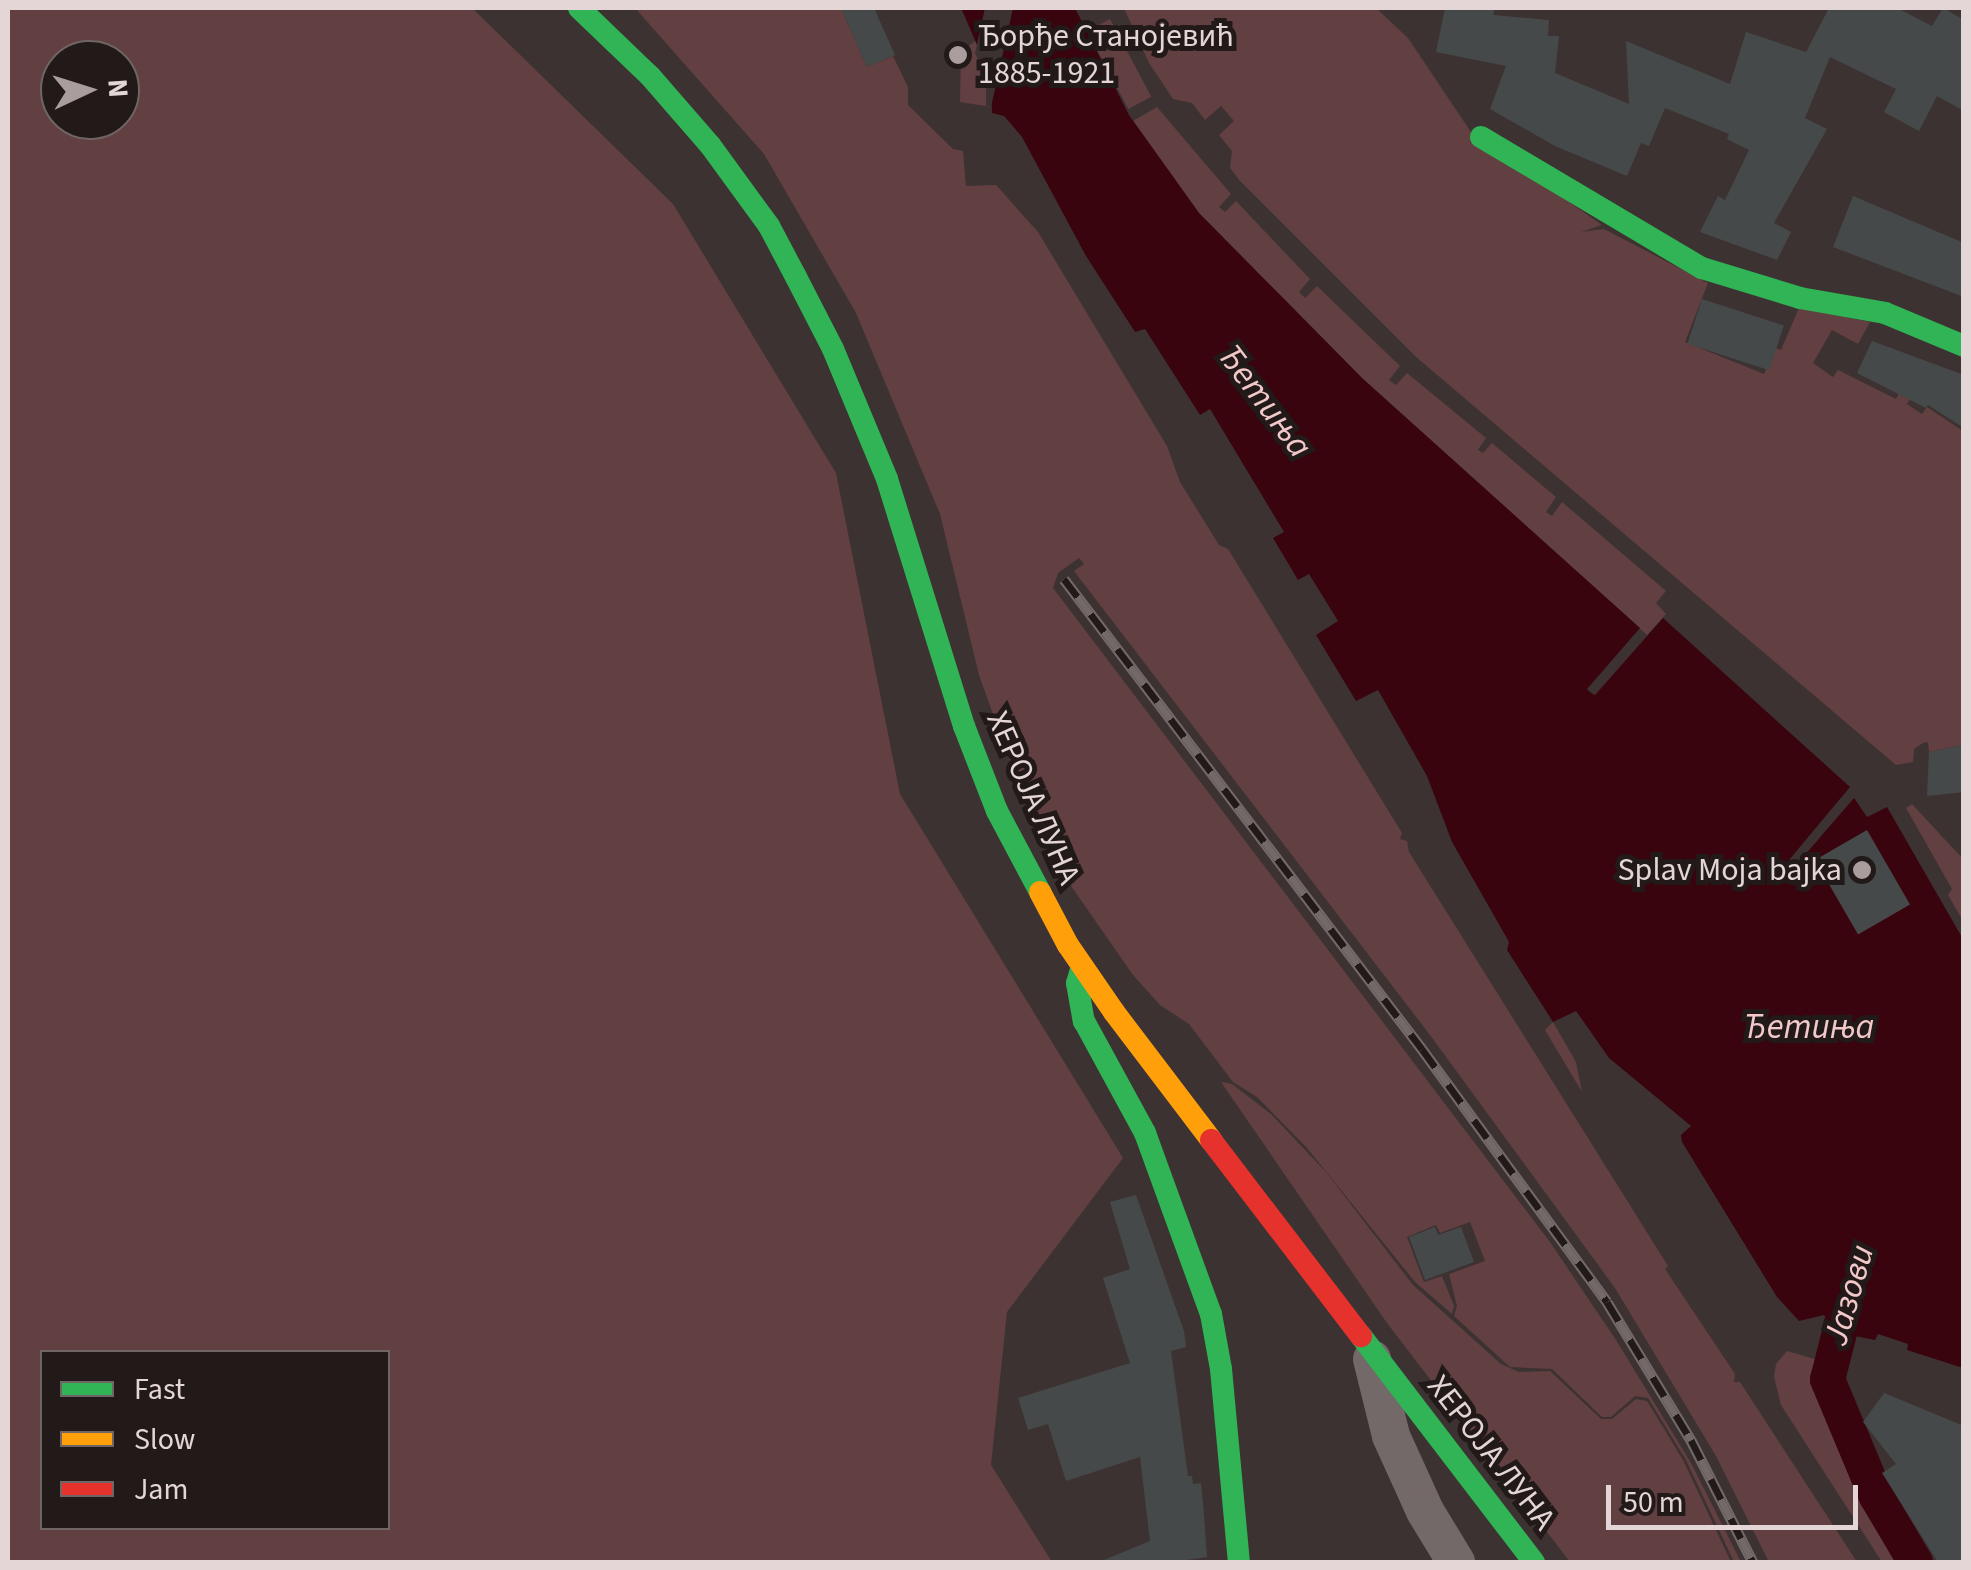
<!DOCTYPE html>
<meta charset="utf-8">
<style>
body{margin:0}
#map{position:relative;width:1971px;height:1570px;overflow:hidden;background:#3d3232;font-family:"Source Sans 3",sans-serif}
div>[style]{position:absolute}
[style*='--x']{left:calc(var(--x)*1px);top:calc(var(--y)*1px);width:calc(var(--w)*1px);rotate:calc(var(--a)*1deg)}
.green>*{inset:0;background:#623f41;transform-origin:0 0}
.water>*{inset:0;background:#39040e}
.pier>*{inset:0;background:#3d3232}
.canal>*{height:35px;margin:-17.5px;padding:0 17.5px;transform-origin:17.5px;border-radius:17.5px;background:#39040e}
.building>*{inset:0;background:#464949;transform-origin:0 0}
.street>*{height:38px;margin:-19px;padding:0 19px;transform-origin:19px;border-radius:19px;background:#746969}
.fast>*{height:22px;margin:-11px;padding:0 11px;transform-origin:11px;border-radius:11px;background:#30b455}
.slow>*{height:22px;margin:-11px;padding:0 11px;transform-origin:11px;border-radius:11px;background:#ff9f0a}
.jam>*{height:22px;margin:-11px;padding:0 11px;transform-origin:11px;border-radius:11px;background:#e5322d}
.rail>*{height:11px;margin-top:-5.5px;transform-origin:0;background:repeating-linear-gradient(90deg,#221919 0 22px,#746969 0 44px);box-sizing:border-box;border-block:2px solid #746969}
.dots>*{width:28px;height:28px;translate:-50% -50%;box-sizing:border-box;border:5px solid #221919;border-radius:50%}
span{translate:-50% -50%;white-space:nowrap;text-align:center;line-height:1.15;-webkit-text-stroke:10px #221919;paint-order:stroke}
.poi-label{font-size:32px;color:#e4d6d6}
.left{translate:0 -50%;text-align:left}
.right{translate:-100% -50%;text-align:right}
.street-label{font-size:32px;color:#e4d6d6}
.water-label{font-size:35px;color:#f2c8c9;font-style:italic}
.frame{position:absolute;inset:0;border:10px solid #e4d6d6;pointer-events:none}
.legend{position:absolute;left:40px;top:1350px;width:350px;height:180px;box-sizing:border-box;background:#221919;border:2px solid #706565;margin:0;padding:12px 18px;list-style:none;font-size:30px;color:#e4d6d6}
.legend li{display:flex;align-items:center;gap:20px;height:50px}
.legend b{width:50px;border:2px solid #706565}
.north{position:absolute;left:40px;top:40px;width:100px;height:100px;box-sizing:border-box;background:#221919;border:2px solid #706565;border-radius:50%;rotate:86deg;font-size:28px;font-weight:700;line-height:40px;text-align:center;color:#e4d6d6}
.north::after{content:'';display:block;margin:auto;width:35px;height:45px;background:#aa9d9d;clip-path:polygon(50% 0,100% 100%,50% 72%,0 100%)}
.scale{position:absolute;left:1606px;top:1485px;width:252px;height:45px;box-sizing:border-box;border:5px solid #e4d6d6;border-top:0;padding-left:12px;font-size:30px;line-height:35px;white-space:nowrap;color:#e4d6d6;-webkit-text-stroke:8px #221919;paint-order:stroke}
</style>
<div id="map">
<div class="green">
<div style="clip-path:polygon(evenodd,8px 8px,472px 8px,673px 204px,836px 473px,900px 794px,1123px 1158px,1007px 1312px,991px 1465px,1052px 1562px,8px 1562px,8px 8px,60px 60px,120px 60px,120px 120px,60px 120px,60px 60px,8px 8px,42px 1352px,388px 1352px,388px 1528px,42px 1528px,42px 1352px)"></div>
<div style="clip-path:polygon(635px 8px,841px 8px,867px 67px,893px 56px,908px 87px,908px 105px,953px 149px,963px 151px,966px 186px,996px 185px,1038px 232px,1167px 446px,1180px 482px,1219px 545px,1228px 549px,1402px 833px,1400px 839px,1407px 841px,1409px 852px,1668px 1266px,1665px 1269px,1735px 1374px,1734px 1382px,1740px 1382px,1857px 1562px,1769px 1562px,1716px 1456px,1615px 1288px,1430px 1035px,1074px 571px,1084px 564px,1079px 558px,1058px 573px,1053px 588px,1550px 1242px,1616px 1340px,1691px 1463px,1741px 1562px,1734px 1562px,1686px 1460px,1648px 1398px,1635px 1396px,1611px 1417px,1602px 1417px,1552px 1369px,1510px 1367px,1454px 1316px,1457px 1306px,1449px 1274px,1485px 1261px,1470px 1222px,1440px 1233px,1436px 1225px,1407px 1237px,1424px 1282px,1442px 1276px,1454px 1306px,1452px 1314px,1415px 1282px,1307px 1148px,1257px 1097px,1233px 1082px,1189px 1024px,1160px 1005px,1133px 975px,1069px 883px,1013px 770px,979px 675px,940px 514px,856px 313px,764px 154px)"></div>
<div style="clip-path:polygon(1124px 8px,1376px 8px,1408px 38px,1473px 135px,1602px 225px,1581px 232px,1604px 229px,1708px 283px,1685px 342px,1764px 374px,1775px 348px,1781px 350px,1799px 308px,1870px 322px,1858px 344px,1832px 330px,1813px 363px,1833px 377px,1838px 370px,1896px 399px,1909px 375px,1921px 381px,1907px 404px,1922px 414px,1927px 407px,1963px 431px,1963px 745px,1929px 752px,1928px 742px,1923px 743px,1914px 749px,1913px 762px,1896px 765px,1415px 356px,1240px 181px,1230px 168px,1232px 151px,1219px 135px,1234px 121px,1221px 106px,1205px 120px,1192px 103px,1173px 99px,1149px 63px)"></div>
<div style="left:1110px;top:19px;width:88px;height:26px;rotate:62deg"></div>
<div style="clip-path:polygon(975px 41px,991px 77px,991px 107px,960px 102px,961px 52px)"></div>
<div style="clip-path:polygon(1157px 107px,1231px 194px,1219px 207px,1225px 212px,1236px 201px,1310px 279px,1299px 292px,1305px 298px,1317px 286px,1400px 366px,1389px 380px,1396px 385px,1407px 373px,1486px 438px,1478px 450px,1483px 453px,1492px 443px,1556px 497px,1546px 512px,1552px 516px,1562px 502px,1666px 591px,1656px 603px,1666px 614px,1647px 635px,1362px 378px,1199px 213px,1133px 121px)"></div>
<div style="clip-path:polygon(1912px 804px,1963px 859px,1963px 921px,1948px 895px,1952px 889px,1906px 808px)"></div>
<div style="clip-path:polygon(1553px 1022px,1576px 1062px,1582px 1092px,1545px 1030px)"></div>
<div style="clip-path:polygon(1221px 1082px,1232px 1084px,1271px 1114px,1326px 1172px,1413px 1285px,1501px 1364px,1519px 1372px,1550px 1371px,1601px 1419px,1612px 1419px,1636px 1399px,1647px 1401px,1683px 1460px,1731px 1562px,1570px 1562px,1387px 1323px)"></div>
<div style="clip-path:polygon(1787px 1351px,1818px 1360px,1817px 1384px,1840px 1444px,1869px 1508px,1903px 1562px,1882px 1562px,1781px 1405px,1774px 1377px,1776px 1364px)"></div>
</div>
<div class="water">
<div style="clip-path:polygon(961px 8px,1075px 8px,1129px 115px,1199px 213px,1362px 378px,1640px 628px,1587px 689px,1591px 693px,1595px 695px,1663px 618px,1850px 787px,1784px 866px,1791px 871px,1854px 798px,1867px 817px,1887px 807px,1963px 939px,1963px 1368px,1907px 1350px,1908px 1344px,1878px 1334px,1875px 1340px,1834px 1332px,1824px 1315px,1799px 1321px,1777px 1297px,1682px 1142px,1681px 1135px,1691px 1126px,1609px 1058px,1576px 1011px,1553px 1022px,1507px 950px,1509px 942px,1452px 842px,1427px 776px,1378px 690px,1356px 701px,1316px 635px,1338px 621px,1309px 574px,1298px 580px,1273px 538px,1284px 532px,1213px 414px,1210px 409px,1200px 415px,1145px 329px,1135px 332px,1086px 256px,1022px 137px,1004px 116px,992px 113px,991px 77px)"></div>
</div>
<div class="pier">
<div style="clip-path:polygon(985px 8px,1013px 8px,991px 107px,986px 106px,986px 78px,975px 53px)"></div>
</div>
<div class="canal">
<div style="--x:1850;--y:1289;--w:93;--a:104.3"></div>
<div style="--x:1827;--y:1379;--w:127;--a:67.3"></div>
<div style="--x:1876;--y:1496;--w:77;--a:59.4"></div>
</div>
<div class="building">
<div style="clip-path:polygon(841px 8px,874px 8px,895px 55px,867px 67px)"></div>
<div style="clip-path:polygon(1445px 8px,1495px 8px,1493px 15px,1549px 20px,1548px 36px,1559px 36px,1555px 73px,1629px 104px,1626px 41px,1730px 84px,1746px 32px,1806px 52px,1829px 8px,1897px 8px,1932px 26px,1943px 8px,1964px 20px,1964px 111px,1937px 96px,1919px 131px,1884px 112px,1896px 89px,1830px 57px,1805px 118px,1827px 129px,1774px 223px,1791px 232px,1777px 260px,1700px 232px,1718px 196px,1725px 200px,1749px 150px,1727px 139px,1729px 134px,1665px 108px,1649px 146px,1641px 143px,1627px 176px,1555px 146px,1490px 109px,1506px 66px,1436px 52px)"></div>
<div style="clip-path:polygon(1853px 196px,1964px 243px,1964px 297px,1833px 247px)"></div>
<div style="left:1702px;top:299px;width:86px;height:47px;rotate:18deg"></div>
<div style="clip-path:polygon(1872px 341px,1964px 375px,1964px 428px,1928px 405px,1926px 408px,1857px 373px)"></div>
<div style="clip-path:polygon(1964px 745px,1964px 792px,1927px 796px,1929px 752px)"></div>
<div style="left:1867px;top:830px;width:86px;height:60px;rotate:60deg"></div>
<div style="clip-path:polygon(1136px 1195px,1184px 1331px,1186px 1347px,1171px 1351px,1188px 1476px,1192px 1476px,1193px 1484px,1201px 1483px,1203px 1503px,1207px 1557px,1174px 1562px,1099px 1562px,1150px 1541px,1140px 1457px,1066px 1481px,1048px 1424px,1028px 1430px,1018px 1398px,1130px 1363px,1103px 1278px,1130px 1269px,1110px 1202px)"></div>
<div style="clip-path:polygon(1435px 1227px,1438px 1235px,1461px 1227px,1474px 1262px,1425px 1280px,1409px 1237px)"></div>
<div style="clip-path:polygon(1884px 1393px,1964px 1426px,1964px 1562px,1938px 1562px,1882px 1473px,1896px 1464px,1863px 1422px)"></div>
</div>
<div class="street">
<div style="--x:1372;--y:1359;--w:79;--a:76.1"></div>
<div style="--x:1391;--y:1436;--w:82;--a:65.6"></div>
<div style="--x:1425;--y:1511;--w:60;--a:58.7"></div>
</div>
<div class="fast">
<div style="--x:579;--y:8;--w:98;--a:43.8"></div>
<div style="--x:650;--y:76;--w:91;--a:49"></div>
<div style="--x:710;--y:145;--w:100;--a:53.9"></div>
<div style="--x:769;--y:226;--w:58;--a:62.1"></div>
<div style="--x:796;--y:277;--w:81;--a:62.8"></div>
<div style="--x:833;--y:349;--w:141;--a:67.4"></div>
<div style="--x:887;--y:479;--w:259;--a:72.7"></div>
<div style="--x:964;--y:726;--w:91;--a:68.8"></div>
<div style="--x:997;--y:811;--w:92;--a:62"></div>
<div style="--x:1481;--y:137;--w:257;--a:30.7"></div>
<div style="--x:1702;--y:268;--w:102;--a:17"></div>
<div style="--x:1800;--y:298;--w:86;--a:10"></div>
<div style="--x:1885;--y:313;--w:86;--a:22.7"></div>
<div style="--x:1082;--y:966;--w:18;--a:106"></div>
<div style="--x:1077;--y:983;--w:39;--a:80"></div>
<div style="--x:1084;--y:1021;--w:128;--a:61.4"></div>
<div style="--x:1145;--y:1133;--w:193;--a:70"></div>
<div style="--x:1211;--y:1314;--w:56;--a:79.7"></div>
<div style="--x:1221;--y:1369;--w:194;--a:84.7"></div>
<div style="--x:1361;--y:1336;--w:285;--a:52.6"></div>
</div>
<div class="slow">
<div style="--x:1040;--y:892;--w:60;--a:62.2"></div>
<div style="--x:1068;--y:945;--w:81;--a:55.5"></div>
<div style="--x:1114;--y:1012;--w:161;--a:52.8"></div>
</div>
<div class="jam">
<div style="--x:1211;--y:1140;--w:247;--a:52.6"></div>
</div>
<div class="rail">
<div style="--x:1064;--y:579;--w:591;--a:52.7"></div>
<div style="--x:1422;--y:1049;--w:313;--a:53.8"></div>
<div style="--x:1607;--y:1302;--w:162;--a:58.7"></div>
<div style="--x:1691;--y:1440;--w:137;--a:63.1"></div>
</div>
<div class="dots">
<div style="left:958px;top:55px;background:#aa9d9d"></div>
<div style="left:1862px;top:870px;background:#aa9d9d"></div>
</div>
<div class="poi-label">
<span class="left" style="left:978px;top:55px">Ђорђе Станојевић<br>1885-1921</span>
<span class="right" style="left:1842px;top:870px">Splav Moja bajka</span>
</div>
<div class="street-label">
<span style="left:1033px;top:798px;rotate:66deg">ХЕРОЈА ЛУНА</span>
<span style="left:1491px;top:1453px;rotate:52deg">ХЕРОЈА ЛУНА</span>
</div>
<div class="water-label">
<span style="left:1265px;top:401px;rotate:53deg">Ђетиња</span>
<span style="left:1809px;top:1027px">Ђетиња</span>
<span style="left:1849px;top:1295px;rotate:-74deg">Јазови</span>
</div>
<div class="frame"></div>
<ul class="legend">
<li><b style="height:12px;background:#30b455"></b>Fast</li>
<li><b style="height:12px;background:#ff9f0a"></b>Slow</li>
<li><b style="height:12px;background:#e5322d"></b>Jam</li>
</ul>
<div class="north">N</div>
<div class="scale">50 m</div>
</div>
